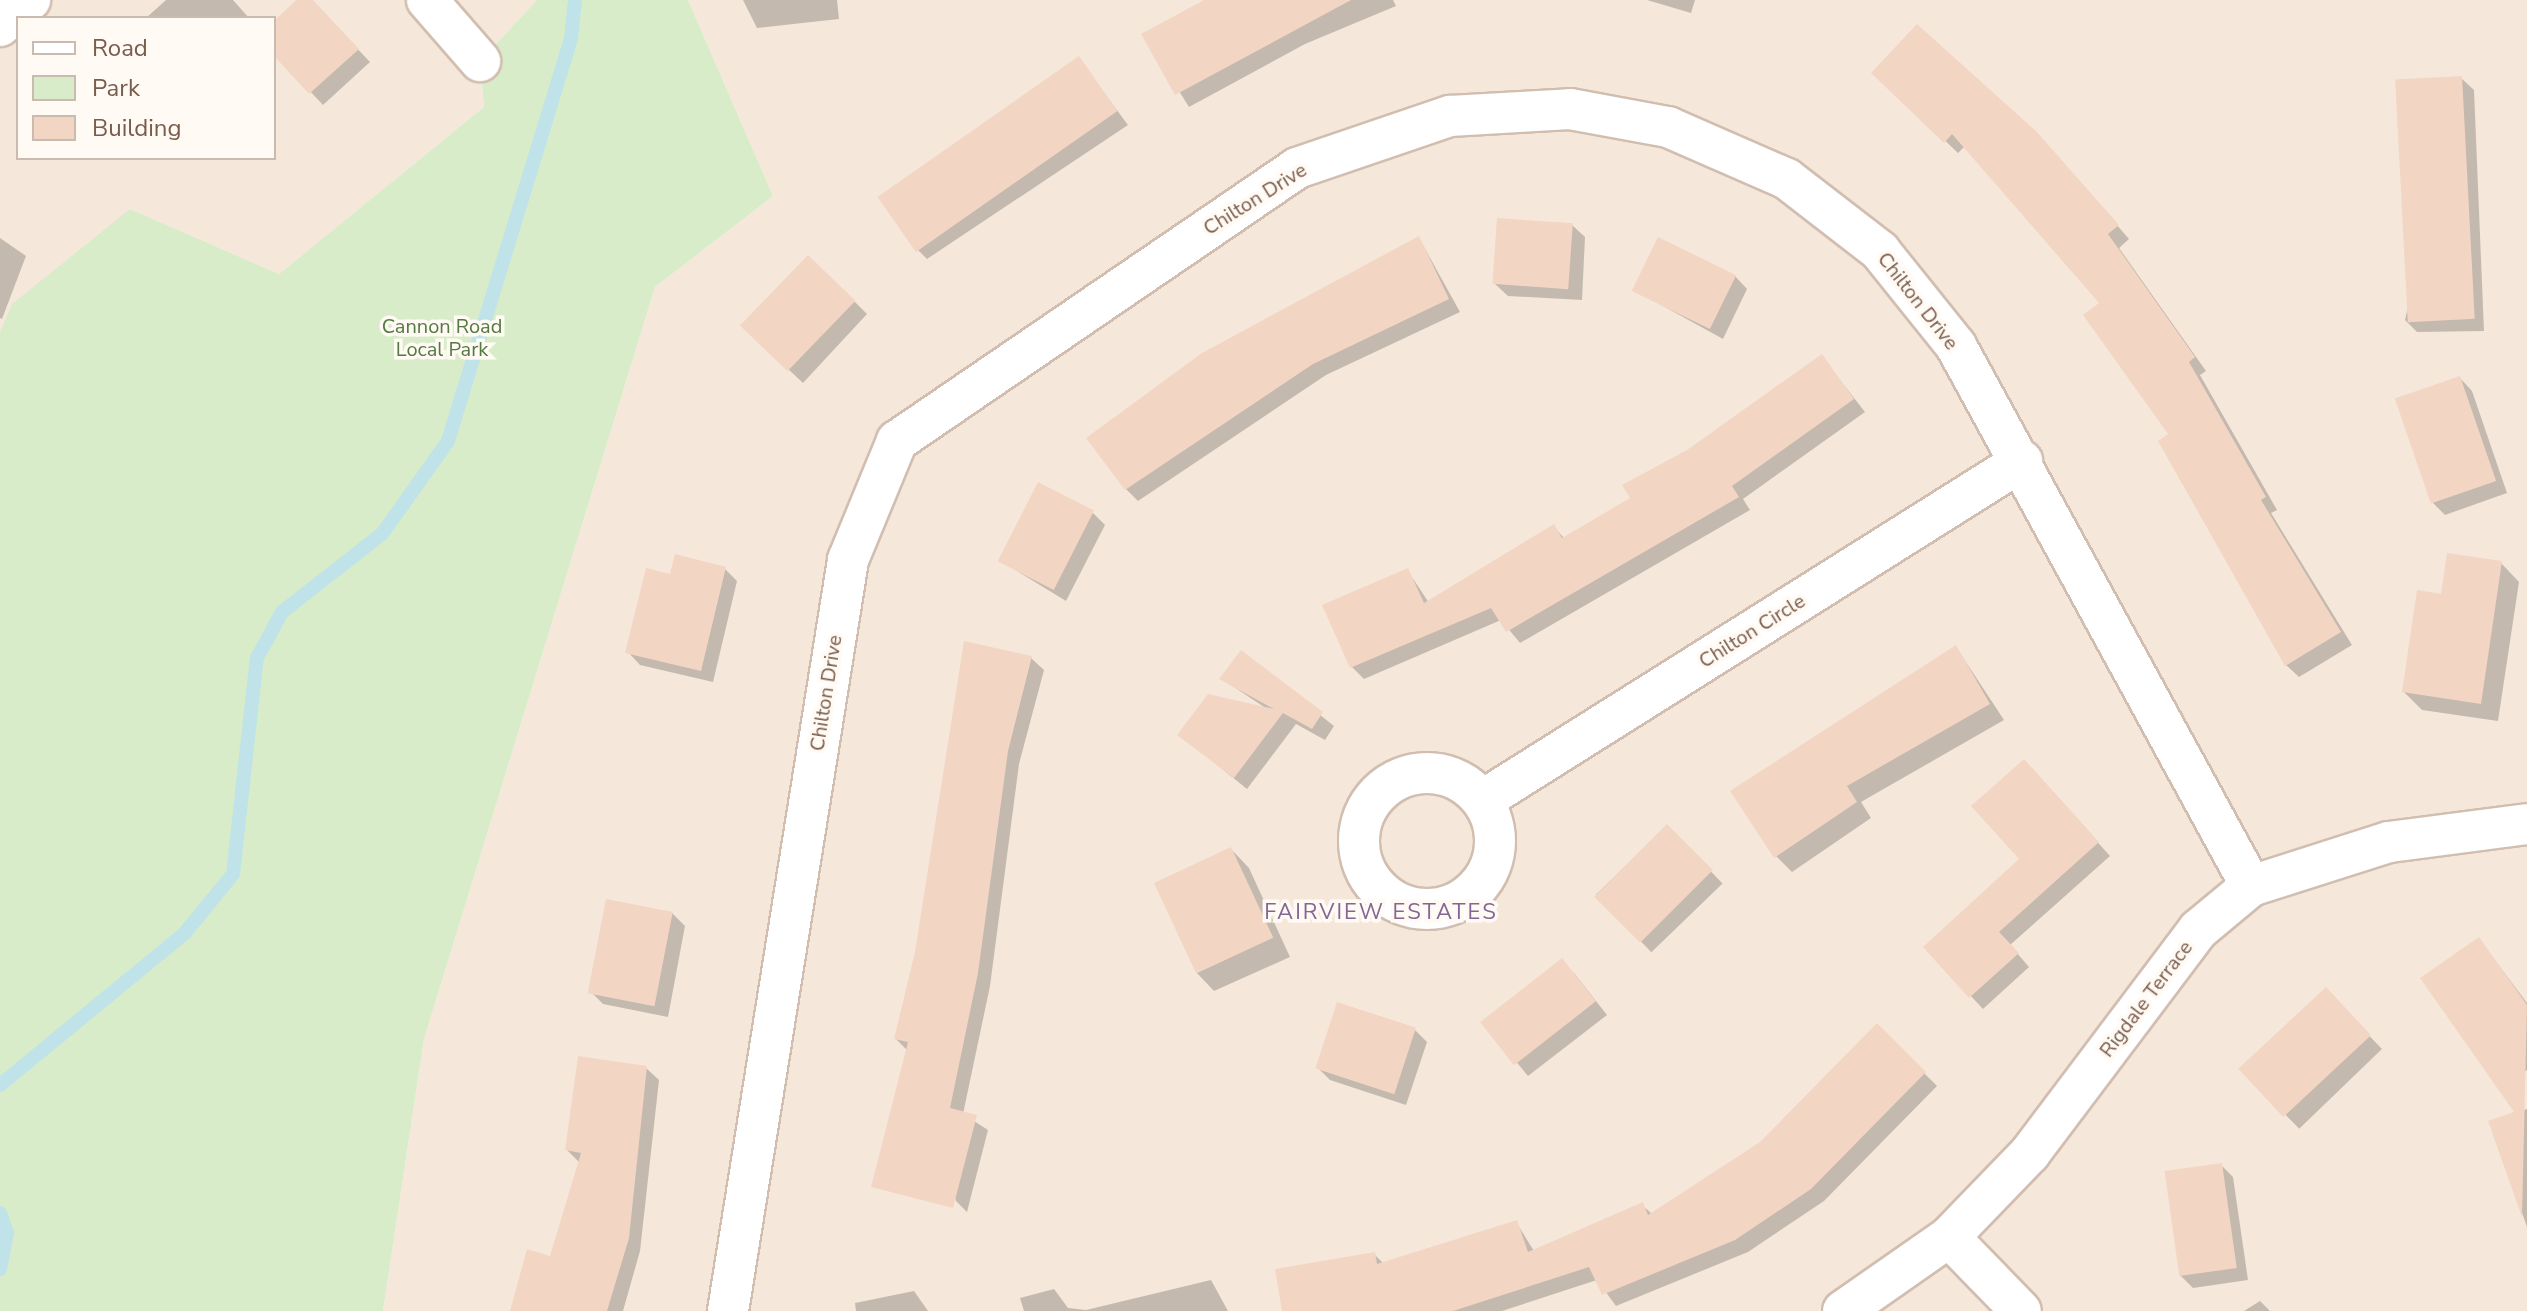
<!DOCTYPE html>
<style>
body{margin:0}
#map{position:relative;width:2527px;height:1311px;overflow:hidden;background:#fdf6ec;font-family:"Nunito Sans",sans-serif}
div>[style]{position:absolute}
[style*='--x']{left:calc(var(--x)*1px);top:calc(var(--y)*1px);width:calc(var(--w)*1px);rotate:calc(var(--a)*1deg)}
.residential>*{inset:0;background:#f5e8da}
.green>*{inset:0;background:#d8ecc9}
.shadow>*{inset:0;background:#0003;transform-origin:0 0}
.stream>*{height:14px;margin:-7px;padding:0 7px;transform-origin:7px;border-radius:7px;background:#bfe3e8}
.building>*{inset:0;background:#f3d5c3;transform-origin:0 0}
.roads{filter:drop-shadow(2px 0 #d1beb0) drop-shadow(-2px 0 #d1beb0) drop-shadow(0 2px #d1beb0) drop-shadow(0 -2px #d1beb0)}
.street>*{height:40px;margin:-20px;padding:0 20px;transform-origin:20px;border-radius:20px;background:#fff}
.street>.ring{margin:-20px;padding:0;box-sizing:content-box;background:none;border:40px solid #fff;border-radius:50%}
span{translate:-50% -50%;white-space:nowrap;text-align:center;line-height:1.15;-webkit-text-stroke:7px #fffaf3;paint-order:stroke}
.street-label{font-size:20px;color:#7a5c4d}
.park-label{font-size:20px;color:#537a41}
.neighbourhood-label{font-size:22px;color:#846695;letter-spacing:2px}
.legend{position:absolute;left:16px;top:16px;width:260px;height:144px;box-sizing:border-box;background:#fffaf3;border:2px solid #cabbb1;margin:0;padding:10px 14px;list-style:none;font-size:24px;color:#7a5c4d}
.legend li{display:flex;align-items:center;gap:16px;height:40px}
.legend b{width:40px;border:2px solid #cabbb1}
</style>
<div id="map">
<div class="residential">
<div style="clip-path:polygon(evenodd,0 0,537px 0,480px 61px,484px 107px,279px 274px,130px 209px,0 332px,0 0,18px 18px,274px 18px,274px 158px,18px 158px,18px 18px)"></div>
<div style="clip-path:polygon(688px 0,2527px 0,2527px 1311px,383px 1311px,424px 1039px,655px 287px,773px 196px)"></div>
</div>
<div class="green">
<div style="clip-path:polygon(537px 0,688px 0,773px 196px,655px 287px,424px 1039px,383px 1311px,0 1311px,0 332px,12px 304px,130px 209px,279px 274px,484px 107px,480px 61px)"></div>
</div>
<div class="shadow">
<div style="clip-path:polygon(166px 0,233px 0,249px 18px,146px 18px)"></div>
<div style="clip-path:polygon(299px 0,311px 0,370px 62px,323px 105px,274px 53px,274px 24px)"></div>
<div style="clip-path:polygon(743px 0,837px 0,839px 19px,757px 28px)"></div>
<div style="clip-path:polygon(1217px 0,1393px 0,1396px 6px,1305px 44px,1189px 107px,1144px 35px)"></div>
<div style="clip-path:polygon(1647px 0,1695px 0,1691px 13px)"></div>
<div style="clip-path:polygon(1079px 59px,1128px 125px,927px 259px,915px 247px)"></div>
<div style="clip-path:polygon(1874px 73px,2048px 146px,2129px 239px,2119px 248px,2206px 371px,2200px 375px,2277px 510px,2271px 513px,2352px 645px,2299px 677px,2286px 665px,2102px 303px,1965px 146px,1958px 153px)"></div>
<div style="clip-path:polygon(2461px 78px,2474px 90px,2484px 331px,2417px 332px,2405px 320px)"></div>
<div style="clip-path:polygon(1572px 225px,1585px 237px,1582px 300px,1508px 296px,1495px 284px)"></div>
<div style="clip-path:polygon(0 238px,26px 256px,2px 319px,0 318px)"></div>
<div style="clip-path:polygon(1419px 238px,1460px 312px,1326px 375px,1138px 501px,1126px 489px)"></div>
<div style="clip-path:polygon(1735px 276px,1747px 289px,1723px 339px,1634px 290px)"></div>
<div style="clip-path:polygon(855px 302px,867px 314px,803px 383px,756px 339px)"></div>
<div style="clip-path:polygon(1822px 357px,1865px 412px,1743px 499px,1750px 510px,1520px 643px,1501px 620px,1364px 679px,1352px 667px,1408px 571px,1429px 603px,1554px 527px,1565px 539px,1632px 498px)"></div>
<div style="clip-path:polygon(2460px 378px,2472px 391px,2507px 493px,2445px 515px,2433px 503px)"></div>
<div style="clip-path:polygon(1093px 513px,1105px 525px,1066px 601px,999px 560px)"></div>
<div style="clip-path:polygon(2501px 563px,2519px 582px,2498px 721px,2422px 710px,2404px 692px)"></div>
<div style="clip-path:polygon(725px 569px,737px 581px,713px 682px,640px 665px,628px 652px,672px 577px)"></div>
<div style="clip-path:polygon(1956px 647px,2004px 720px,1861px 802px,1871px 818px,1792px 872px,1776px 856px)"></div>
<div style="clip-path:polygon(1242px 653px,1334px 726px,1325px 740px,1296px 724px,1247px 789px,1180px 735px,1264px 707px,1222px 679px)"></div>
<div style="clip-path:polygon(1031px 658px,1044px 670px,1019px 764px,990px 986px,963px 1114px,988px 1130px,967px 1212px,956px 1201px,908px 1051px,896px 1039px)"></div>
<div style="clip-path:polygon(2036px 774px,2110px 856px,2010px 945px,2029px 967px,1983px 1009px,1925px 947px,2022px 860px)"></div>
<div style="left:1667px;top:826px;width:80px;height:99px;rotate:46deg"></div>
<div style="clip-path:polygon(1231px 849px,1249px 868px,1290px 957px,1214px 991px,1196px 972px,1155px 883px)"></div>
<div style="clip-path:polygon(672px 913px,685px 926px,668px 1017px,603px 1004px,591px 992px)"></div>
<div style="clip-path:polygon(2479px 939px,2527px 1003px,2527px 1070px,2503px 1087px)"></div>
<div style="clip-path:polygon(1574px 973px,1607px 1015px,1528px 1076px,1484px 1023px)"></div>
<div style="left:2325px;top:990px;width:82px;height:115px;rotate:46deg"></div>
<div style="clip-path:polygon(1877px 1026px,1937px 1086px,1824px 1201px,1748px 1252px,1616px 1306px,1597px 1280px,1502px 1311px,1284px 1311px,1375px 1255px,1384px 1264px,1516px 1222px,1534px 1251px,1642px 1205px,1652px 1214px,1761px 1143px)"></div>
<div style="clip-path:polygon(1415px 1030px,1427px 1042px,1406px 1105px,1330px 1080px,1317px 1067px)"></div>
<div style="clip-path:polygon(646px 1068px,659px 1080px,640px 1251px,623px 1311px,518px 1311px,551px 1259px,580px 1163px,567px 1150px)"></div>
<div style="clip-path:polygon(2527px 1109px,2527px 1227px,2490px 1122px)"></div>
<div style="clip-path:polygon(2221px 1165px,2233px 1177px,2248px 1280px,2193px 1288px,2180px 1275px)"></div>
<div style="clip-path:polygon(1211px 1280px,1228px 1311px,1024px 1311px,1020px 1298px,1054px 1289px,1068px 1308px,1086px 1310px)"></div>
<div style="clip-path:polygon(914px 1291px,928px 1311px,856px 1311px,855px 1303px)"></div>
<div style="clip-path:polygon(2260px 1301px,2270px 1311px,2244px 1311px)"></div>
</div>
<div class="stream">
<div style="--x:0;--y:1085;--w:238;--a:-39.4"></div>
<div style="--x:184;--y:934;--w:77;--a:-50.8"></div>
<div style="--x:233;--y:874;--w:217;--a:-83.7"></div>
<div style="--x:257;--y:658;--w:52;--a:-61.5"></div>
<div style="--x:282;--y:612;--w:127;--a:-38"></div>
<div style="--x:382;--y:534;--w:114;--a:-54.6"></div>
<div style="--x:448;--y:441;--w:421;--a:-73"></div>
<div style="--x:571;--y:38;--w:38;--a:-84"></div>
<div style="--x:0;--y:1213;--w:21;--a:71"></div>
<div style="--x:7;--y:1233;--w:37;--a:101"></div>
</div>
<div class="building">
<div style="clip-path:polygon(296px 0,313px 0,359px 49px,309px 94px,274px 56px,274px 21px)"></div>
<div style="clip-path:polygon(1204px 0,1351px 0,1175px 95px,1141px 34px)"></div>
<div style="clip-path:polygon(1917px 24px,2036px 131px,2119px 225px,2108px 234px,2195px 357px,2189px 362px,2266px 497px,2261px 500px,2341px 632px,2285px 666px,2158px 441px,2168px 434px,2083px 315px,2099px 303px,1952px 134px,1944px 143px,1871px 73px)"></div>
<div style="left:1079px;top:56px;width:67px;height:246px;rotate:55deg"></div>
<div style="left:2462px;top:76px;width:243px;height:67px;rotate:87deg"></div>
<div style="left:1497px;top:218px;width:76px;height:66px;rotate:4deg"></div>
<div style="clip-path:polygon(1419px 236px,1449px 299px,1313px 364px,1125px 490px,1086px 438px,1202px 353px)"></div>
<div style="left:1658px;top:237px;width:87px;height:60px;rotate:26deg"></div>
<div style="left:808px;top:255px;width:66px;height:98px;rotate:44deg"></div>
<div style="clip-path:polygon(1822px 354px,1854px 399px,1732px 486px,1739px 497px,1506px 632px,1491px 608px,1350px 668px,1322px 605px,1408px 568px,1424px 603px,1554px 524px,1562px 538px,1630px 498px,1622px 485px,1687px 450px)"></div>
<div style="left:2460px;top:376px;width:111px;height:69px;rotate:71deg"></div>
<div style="left:1038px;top:482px;width:63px;height:89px;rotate:27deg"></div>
<div style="clip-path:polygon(2447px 553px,2502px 561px,2481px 704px,2402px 692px,2417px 590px,2441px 594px)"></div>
<div style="clip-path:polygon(675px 554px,726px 567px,701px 671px,625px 653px,646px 568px,670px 574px)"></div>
<div style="clip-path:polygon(964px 641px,1032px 656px,1008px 751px,978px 973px,950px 1108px,977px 1115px,953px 1208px,871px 1187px,908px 1042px,894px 1039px,915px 952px)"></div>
<div style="clip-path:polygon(1956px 645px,1990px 704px,1847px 786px,1857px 802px,1774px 858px,1730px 791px)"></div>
<div style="clip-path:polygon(1241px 650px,1323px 712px,1312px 729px,1283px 713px,1234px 778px,1177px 735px,1208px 694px,1274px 709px,1219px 679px)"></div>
<div style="clip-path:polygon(2024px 759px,2099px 842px,1999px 932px,2019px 953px,1969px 998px,1923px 947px,2019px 859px,1971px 806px)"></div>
<div style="left:1667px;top:824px;width:65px;height:103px;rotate:45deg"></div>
<div style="left:1231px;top:847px;width:100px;height:85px;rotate:65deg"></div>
<div style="left:606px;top:899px;width:68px;height:96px;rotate:11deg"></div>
<div style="clip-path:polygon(2479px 937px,2527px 1005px,2522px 1217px,2488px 1121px,2514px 1112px,2420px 978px)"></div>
<div style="left:1562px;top:958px;width:55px;height:104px;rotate:52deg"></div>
<div style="left:2326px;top:987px;width:66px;height:120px;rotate:47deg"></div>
<div style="left:1337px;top:1002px;width:83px;height:70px;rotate:18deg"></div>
<div style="clip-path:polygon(1877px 1023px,1926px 1072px,1811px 1189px,1735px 1240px,1602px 1295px,1589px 1267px,1453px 1311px,1282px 1311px,1275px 1269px,1375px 1252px,1377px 1264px,1517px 1220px,1528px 1252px,1643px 1202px,1648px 1215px,1760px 1142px)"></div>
<div style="clip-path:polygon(578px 1056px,647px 1066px,629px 1238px,607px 1311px,510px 1311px,527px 1249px,550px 1256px,581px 1153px,565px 1150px)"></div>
<div style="left:2222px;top:1163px;width:106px;height:58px;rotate:82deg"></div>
</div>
<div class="roads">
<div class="street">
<div style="--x:427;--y:0;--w:81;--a:49"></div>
<div style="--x:0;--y:26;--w:40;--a:-41"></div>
<div class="ring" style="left:1359px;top:773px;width:96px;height:96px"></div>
<div style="--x:1483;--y:800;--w:637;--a:-32.17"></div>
<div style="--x:1949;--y:1237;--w:103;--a:45.8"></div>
<div style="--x:728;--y:1311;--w:761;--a:-80.92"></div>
<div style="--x:848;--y:560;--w:129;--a:-67.6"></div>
<div style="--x:897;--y:441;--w:484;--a:-34.3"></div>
<div style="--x:1297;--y:168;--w:162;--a:-18.8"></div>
<div style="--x:1450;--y:116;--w:120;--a:-3.3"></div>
<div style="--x:1570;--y:109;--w:100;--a:10.4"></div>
<div style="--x:1668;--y:127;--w:130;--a:23.6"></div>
<div style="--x:1787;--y:179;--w:118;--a:37.7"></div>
<div style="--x:1880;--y:251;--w:122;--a:51.3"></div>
<div style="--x:1956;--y:346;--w:615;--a:61.35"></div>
<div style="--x:1843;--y:1311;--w:129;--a:-34.9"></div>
<div style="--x:1949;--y:1237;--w:117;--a:-46"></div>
<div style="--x:2030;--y:1153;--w:279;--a:-53"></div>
<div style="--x:2198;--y:930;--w:69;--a:-39.7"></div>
<div style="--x:2251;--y:886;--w:145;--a:-17.7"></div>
<div style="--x:2389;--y:842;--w:139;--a:-7.4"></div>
</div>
</div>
<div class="street-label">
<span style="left:1255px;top:199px;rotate:-32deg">Chilton Drive</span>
<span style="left:1918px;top:301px;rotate:52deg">Chilton Drive</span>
<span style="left:1752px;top:631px;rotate:-32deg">Chilton Circle</span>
<span style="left:826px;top:693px;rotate:-81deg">Chilton Drive</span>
<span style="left:2146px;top:999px;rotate:-53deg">Rigdale Terrace</span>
</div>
<div class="park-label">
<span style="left:442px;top:338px">Cannon Road<br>Local Park</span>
</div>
<div class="neighbourhood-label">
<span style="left:1381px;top:913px">FAIRVIEW ESTATES</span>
</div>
<ul class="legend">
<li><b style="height:10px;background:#fff"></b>Road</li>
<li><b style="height:22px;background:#d8ecc9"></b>Park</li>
<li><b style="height:22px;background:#f3d5c3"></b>Building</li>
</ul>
</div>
